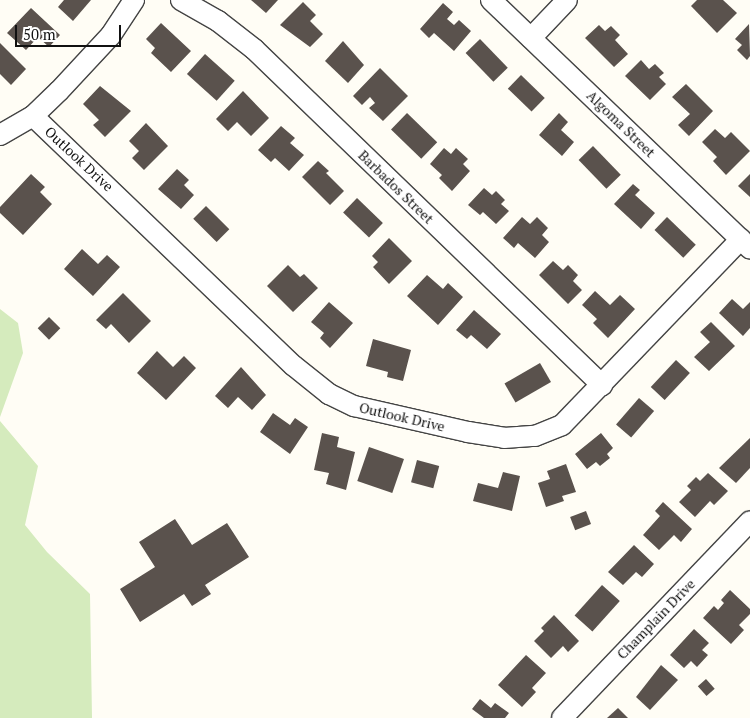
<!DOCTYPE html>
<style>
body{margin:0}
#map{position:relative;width:750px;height:718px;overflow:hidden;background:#fffdf5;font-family:"PT Serif",serif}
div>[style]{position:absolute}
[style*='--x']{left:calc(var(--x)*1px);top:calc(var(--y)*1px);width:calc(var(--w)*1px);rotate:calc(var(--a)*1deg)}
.green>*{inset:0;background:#d5ebbd}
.building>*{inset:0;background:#5a524d;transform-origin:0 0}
.roads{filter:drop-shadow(1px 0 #444) drop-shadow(-1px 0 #444) drop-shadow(0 1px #444) drop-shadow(0 -1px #444)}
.minor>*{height:20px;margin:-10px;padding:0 10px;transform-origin:10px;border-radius:10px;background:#fff}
span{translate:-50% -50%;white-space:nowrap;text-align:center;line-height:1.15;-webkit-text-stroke:5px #fff;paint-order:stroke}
.street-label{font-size:14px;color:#111}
.scale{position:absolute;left:15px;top:25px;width:106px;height:22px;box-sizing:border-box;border:2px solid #111;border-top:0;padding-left:6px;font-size:15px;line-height:18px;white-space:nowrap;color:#111;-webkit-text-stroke:4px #fff;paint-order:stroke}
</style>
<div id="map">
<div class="green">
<div style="clip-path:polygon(0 309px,18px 323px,23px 353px,0 417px)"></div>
<div style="clip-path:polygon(0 421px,38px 466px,25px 525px,47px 552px,90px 594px,92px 718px,0 718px)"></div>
</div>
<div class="building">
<div style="clip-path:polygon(64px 0,91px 0,73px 21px,58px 7px)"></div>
<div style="clip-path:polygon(251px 0,278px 0,266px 13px)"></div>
<div style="clip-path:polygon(697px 0,723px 0,737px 13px,717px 33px,691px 6px)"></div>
<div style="clip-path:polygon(303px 2px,316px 15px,310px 21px,323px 34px,310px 47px,280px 25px)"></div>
<div style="clip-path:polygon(443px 3px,453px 12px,447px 19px,454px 25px,459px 20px,471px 31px,454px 51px,434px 33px,429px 38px,420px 29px)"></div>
<div style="clip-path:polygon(31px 8px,60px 35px,49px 47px,38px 37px,26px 50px,7px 33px)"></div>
<div style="clip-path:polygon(161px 23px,191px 51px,171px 72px,151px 53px,155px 48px,146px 39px)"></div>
<div style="clip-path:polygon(749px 24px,750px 56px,747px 60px,737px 50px,742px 45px,735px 39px)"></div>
<div style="clip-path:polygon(599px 25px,605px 31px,611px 26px,620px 35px,615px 40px,628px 54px,614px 67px,585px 38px)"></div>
<div style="left:480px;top:39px;width:40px;height:20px;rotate:46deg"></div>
<div style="clip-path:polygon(343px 41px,364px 65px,348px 83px,325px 61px)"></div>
<div style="clip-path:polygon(0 43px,26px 69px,11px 85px,0 74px)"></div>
<div style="left:205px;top:54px;width:40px;height:27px;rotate:42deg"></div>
<div style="clip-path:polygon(641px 60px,649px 69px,655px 64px,664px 73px,659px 77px,666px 84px,650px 100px,625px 76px)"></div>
<div style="clip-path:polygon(380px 68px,408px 96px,383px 121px,369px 108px,375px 103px,370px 97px,362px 105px,353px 96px)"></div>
<div style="left:521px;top:75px;width:33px;height:19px;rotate:44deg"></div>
<div style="clip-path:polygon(686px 84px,713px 111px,689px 136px,678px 125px,690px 114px,672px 97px)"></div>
<div style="clip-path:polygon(100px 86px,131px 111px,105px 137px,93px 125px,99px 120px,83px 104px)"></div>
<div style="clip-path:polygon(243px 91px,269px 118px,251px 136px,237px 122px,228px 131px,216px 119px)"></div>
<div style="left:407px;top:113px;width:42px;height:23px;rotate:44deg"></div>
<div style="clip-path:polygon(559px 113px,568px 122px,561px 130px,574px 142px,562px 156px,539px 135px)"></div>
<div style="clip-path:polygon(146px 123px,168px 146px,144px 170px,132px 158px,139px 151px,129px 141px)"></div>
<div style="clip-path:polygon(281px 126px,295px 138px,290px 143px,304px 155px,289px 171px,275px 158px,271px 162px,258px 150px)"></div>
<div style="clip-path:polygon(715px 129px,725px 138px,731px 132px,750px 151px,726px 175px,713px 161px,717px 157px,702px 142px)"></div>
<div style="left:593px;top:146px;width:40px;height:20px;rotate:46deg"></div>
<div style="clip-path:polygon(444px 148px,451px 154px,456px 148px,468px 159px,463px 164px,470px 171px,452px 191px,439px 178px,442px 175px,430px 164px)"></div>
<div style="clip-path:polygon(318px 161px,329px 171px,326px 173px,344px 191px,330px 205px,302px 177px)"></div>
<div style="clip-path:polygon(177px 169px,189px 180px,184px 185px,194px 195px,181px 209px,158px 189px)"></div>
<div style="clip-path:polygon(31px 174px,45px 187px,40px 192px,52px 204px,23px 235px,0 213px,0 207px)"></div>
<div style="clip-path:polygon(750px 174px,750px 197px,738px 186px)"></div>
<div style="clip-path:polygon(633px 184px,640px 190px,635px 195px,655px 213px,641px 229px,614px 204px)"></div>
<div style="clip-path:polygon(484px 188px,492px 195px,496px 191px,505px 200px,501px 204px,509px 211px,496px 224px,483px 212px,480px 215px,468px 205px)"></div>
<div style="left:357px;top:198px;width:36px;height:20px;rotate:44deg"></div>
<div style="left:206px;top:206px;width:33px;height:18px;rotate:45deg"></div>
<div style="clip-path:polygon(522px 217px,530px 224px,537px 217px,548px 228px,542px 235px,549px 242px,535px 258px,518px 243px,514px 248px,503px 238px)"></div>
<div style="left:667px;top:217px;width:40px;height:18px;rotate:44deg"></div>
<div style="clip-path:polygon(389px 238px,412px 261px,389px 284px,373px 267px,378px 262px,372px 256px)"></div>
<div style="clip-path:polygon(82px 249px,98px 264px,107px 255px,120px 267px,93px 296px,64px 269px)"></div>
<div style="clip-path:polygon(553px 261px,563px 270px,568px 265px,578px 275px,573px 281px,582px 290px,568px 304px,539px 275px)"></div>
<div style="clip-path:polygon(288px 265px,300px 277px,304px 274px,318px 288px,293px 312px,267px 286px)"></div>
<div style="clip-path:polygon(427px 275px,443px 289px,448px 283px,463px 297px,438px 325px,407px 296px)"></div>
<div style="clip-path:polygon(595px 291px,610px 305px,620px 295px,635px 309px,608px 338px,593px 323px,597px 319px,582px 305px)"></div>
<div style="clip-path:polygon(123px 293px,151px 321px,129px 343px,111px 324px,106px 329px,96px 320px)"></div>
<div style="clip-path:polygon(732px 299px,743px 309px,750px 302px,750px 328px,743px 336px,719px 313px)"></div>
<div style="clip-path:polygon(329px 302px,353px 323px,330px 348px,320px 338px,324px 333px,311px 322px)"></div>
<div style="clip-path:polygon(474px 310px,501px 334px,487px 349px,471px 335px,467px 339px,456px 330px)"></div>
<div style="left:49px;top:317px;width:16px;height:16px;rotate:45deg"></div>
<div style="clip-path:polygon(711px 322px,735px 346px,709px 371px,694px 357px,710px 342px,700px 332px)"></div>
<div style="clip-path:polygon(373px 339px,411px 350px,403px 381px,387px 377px,388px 372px,366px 366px)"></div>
<div style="clip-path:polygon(157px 351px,173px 367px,184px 356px,196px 368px,166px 400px,137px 373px)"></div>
<div style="left:676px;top:360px;width:19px;height:37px;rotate:43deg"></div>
<div style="left:540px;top:363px;width:22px;height:41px;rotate:60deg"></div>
<div style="clip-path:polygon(241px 367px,266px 395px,252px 410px,238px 397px,228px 408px,215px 396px)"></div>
<div style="left:639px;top:398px;width:20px;height:35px;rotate:41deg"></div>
<div style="clip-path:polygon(273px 413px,290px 425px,295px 418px,308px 427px,290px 454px,260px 432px)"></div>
<div style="clip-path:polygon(322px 433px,339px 437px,337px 447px,355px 452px,346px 490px,326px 484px,329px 473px,314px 470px)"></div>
<div style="clip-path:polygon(601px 433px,613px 448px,607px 454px,610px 458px,600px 466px,596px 462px,587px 469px,575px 454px)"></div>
<div style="clip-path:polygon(750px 438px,750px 468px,736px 483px,719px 468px)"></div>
<div style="left:369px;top:447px;width:37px;height:36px;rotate:19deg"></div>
<div style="left:417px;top:460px;width:23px;height:23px;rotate:15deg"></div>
<div style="clip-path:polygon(566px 464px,576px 492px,562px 496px,564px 501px,546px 507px,538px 483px,550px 479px,547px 471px)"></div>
<div style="clip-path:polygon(503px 472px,520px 476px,512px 511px,473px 501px,478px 483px,498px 488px)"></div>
<div style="clip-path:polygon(708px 473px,728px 491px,714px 505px,710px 501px,695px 517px,679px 502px,691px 490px,687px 486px,696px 477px,700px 481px)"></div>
<div style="clip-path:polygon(663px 502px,692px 529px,681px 542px,674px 535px,659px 550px,643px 535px,660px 516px,655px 511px)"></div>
<div style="left:586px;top:511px;width:14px;height:17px;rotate:69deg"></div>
<div style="clip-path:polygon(175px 519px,192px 545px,227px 523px,249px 557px,205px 585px,211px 594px,192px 606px,184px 594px,140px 622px,120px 589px,155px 567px,139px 542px)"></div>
<div style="clip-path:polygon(634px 545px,654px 564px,642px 577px,636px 572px,623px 585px,608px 572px)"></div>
<div style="left:602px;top:585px;width:24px;height:41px;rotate:42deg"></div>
<div style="clip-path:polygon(730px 590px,750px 609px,750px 614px,739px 625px,744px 630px,731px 644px,703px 618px,714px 606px,718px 610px,724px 603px,721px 600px)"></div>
<div style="clip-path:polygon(554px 615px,579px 641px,568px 652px,563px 646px,551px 658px,534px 641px,544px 631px,541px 628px)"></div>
<div style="clip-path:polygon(694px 629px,709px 643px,702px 650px,708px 655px,697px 667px,691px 661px,684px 668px,670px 655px)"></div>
<div style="clip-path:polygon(526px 655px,546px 673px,532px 688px,536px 692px,522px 707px,498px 685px)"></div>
<div style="clip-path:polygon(661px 665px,678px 680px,650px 710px,636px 697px)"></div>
<div style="left:706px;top:679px;width:13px;height:11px;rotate:48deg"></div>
<div style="clip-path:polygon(480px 699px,491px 708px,495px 703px,509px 713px,505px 718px,484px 718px,472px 709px)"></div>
<div style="clip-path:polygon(618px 708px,628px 718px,607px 718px)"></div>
</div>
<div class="roads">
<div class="minor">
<div style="--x:181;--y:0;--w:43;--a:29.6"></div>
<div style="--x:218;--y:21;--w:46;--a:37.9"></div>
<div style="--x:254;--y:49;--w:484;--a:44"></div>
<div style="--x:491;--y:0;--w:359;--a:43.8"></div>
<div style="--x:531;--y:38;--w:52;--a:-46.5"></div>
<div style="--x:33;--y:116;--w:361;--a:43.8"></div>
<div style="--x:294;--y:366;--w:45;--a:38.7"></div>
<div style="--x:329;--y:394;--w:28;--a:26"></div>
<div style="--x:354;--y:406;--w:117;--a:12.8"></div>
<div style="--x:468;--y:432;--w:36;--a:9"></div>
<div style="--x:504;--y:438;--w:31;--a:-4"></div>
<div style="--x:535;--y:436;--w:29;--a:-22"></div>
<div style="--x:562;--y:425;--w:258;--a:-46.1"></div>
<div style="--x:0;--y:135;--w:38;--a:-30"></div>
<div style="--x:33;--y:116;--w:36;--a:-44"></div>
<div style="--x:59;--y:91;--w:76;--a:-47.1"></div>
<div style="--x:111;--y:35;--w:42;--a:-56.7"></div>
<div style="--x:562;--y:718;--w:272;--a:-46.3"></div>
</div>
</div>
<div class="street-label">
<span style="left:621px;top:124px;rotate:44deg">Algoma Street</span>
<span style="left:79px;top:159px;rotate:43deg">Outlook Drive</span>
<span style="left:396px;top:187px;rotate:44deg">Barbados Street</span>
<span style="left:402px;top:417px;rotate:13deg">Outlook Drive</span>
<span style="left:656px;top:619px;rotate:-46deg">Champlain Drive</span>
</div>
<div class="scale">50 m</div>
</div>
